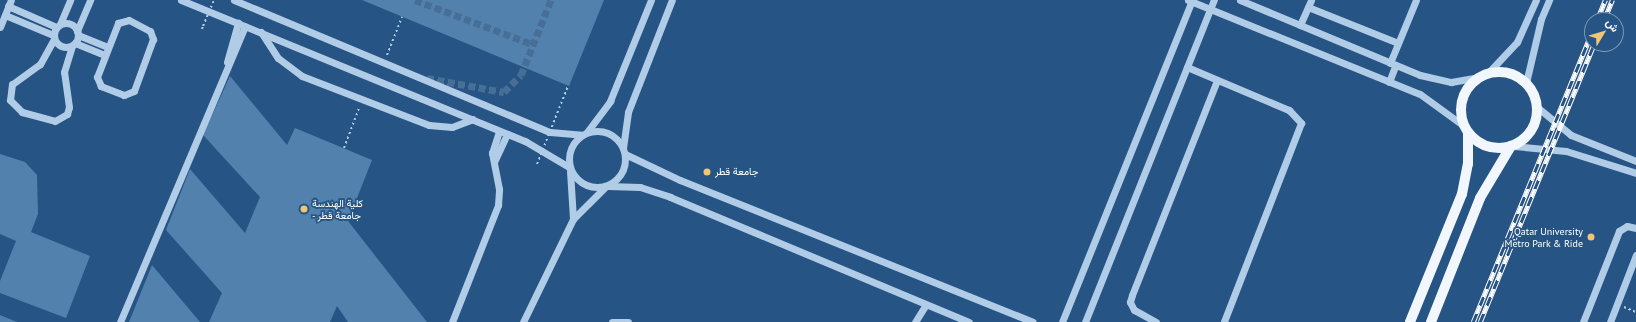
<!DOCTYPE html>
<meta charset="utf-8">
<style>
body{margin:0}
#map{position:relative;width:1636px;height:322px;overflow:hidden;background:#265484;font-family:"PT Sans",Vazirmatn,sans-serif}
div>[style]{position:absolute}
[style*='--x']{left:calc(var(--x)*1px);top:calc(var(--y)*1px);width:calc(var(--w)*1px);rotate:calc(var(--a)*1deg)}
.building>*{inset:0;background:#5381ae}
.minor-tunnel>*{height:7px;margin-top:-3.5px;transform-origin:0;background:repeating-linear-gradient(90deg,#476e96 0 7px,transparent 0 10.5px)}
.path>*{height:2px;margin-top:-1px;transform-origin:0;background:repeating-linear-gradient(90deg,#b0cce7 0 2px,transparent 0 5px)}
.minor>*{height:7px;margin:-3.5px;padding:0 3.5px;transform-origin:3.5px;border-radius:3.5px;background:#b0cce7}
.minor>.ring{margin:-3.5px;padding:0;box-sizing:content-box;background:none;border:7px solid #b0cce7;border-radius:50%}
.major>*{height:10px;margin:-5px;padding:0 5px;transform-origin:5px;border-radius:5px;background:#f2f7fe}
.major>.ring{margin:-5px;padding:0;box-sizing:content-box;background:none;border:10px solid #f2f7fe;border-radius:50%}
.rail>*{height:4.5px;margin-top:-2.25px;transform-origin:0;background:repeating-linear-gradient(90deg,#265484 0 9px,#fff 0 18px);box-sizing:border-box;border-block:1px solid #fff}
.path-bridge>*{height:2px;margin-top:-1px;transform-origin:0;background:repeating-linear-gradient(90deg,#b0cce7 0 2px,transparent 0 5px)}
.dots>*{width:11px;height:11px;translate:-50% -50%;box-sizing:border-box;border:2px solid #265484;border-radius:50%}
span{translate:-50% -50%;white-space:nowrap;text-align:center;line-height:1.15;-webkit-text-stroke:3.5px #265484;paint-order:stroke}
.poi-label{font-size:10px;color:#fff}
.left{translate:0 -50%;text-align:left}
.right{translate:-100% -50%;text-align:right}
.north{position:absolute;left:1584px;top:12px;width:40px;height:40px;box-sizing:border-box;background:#265484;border:1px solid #7d98b5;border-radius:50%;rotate:52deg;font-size:11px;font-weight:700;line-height:16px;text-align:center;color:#fff}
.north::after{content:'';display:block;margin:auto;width:14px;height:18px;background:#f0c675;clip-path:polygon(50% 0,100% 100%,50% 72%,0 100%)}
</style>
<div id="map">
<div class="building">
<div style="clip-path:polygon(362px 0,604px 0,569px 86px)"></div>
<div style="clip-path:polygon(230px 76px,287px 145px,295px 128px,372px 160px,348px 221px,427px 322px,348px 322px,337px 306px,330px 322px,209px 322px,222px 293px,166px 230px,190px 169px,245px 233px,260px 197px,203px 135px)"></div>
<div style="clip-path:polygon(0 154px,25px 162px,37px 175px,38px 214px,31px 232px,90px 256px,66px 318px,0 293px,0 281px,16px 241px,0 234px)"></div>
<div style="clip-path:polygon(152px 265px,200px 322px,129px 322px)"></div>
<div style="clip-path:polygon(0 315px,17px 322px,0 322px)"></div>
</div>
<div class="minor-tunnel">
<div style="--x:415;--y:0;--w:125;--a:20.6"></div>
<div style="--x:427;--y:78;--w:78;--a:10.3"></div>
<div style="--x:504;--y:92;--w:24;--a:-45"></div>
<div style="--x:521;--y:75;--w:81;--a:-68.2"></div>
</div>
<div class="path">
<div style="--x:202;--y:29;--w:3;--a:-72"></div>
<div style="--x:387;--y:55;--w:41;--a:-68.5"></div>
<div style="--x:344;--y:148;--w:43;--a:-69.4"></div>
<div style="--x:1624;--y:307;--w:13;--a:23"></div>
</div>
<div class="minor">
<div style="--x:181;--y:0;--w:372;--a:22.3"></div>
<div style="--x:525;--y:141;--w:51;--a:30.6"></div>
<div style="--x:234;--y:0;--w:342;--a:22.7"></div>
<div style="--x:550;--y:132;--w:32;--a:5"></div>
<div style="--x:1188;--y:0;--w:250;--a:22.1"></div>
<div style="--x:1420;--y:94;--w:54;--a:36"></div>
<div style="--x:1240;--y:0;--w:195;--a:22.6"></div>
<div style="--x:1420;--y:75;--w:32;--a:13"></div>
<div style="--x:1451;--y:82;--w:29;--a:-10"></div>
<div style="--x:8;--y:6;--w:52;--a:23.6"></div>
<div style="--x:1308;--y:7;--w:97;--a:21.8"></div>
<div style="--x:5;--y:15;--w:52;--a:22.6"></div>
<div style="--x:129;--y:20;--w:24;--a:28"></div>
<div style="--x:150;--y:31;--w:9;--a:69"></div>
<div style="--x:153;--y:39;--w:55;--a:110.1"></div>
<div style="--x:134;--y:91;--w:11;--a:158"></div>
<div style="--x:124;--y:95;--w:25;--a:-159"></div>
<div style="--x:101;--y:86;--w:10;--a:-114"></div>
<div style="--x:97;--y:77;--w:58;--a:-68.7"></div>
<div style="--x:118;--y:23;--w:11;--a:-15"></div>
<div class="ring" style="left:54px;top:23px;width:17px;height:17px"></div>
<div style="--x:60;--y:24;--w:26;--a:-67"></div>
<div style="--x:1300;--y:25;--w:27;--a:-66"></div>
<div style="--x:0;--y:27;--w:29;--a:-68"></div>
<div style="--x:77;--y:31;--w:34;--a:-67"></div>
<div style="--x:261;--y:32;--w:31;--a:57"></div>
<div style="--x:278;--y:58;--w:30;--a:37"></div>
<div style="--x:302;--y:76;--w:136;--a:21.1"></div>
<div style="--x:429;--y:125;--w:23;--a:5"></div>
<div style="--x:452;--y:127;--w:22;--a:-21"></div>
<div style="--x:78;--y:35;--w:32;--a:22"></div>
<div style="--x:54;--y:39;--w:29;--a:119"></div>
<div style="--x:40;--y:64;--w:34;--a:144"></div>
<div style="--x:12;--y:84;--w:16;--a:97"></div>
<div style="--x:10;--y:100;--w:17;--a:45"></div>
<div style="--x:22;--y:112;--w:34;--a:15"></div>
<div style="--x:55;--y:121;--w:14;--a:-30"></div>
<div style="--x:67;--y:114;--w:7;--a:-74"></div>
<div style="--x:69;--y:107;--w:35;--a:-98"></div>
<div style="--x:64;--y:72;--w:27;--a:-73"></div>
<div style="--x:75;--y:43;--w:32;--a:22"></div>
<div style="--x:227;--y:62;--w:41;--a:-74.2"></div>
<div style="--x:1390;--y:63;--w:68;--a:-67.6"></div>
<div style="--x:1187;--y:67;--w:111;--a:22.9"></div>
<div style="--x:1289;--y:110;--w:18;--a:47"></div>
<div style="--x:1301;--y:123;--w:213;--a:111.2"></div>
<div style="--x:1487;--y:74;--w:44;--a:-46.8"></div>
<div style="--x:1517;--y:42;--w:46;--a:-65.7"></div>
<div style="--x:1389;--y:82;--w:17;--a:-69"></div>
<div style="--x:1526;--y:83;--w:66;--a:-76.8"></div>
<div style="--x:1541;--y:19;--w:21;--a:-67"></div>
<div style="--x:1537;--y:107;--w:44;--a:39.5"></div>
<div style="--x:1571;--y:135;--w:70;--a:21.8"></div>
<div class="ring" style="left:569px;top:131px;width:49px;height:49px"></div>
<div style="--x:587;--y:132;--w:39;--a:-53"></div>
<div style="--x:610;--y:101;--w:109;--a:-67.9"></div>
<div style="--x:1514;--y:146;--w:52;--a:5.5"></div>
<div style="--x:1566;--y:151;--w:73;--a:17.4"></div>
<div style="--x:623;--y:148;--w:36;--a:-82"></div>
<div style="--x:628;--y:112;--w:120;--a:-68.6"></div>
<div style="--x:625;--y:154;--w:61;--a:25.3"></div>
<div style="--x:680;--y:180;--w:380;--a:21.9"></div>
<div style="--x:494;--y:162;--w:31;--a:-65"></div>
<div style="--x:570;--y:171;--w:48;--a:86.4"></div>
<div style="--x:608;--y:186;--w:32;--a:2"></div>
<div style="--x:640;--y:187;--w:32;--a:18"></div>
<div style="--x:670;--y:197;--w:324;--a:22.7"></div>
<div style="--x:120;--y:322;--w:321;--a:-67.1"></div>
<div style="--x:452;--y:322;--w:126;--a:-68.5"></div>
<div style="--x:498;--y:205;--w:16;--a:-86"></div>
<div style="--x:499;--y:189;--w:37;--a:-101"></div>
<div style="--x:492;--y:153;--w:23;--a:-72"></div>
<div style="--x:523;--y:322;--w:114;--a:-64.1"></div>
<div style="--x:573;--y:219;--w:45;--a:-45"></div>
<div style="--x:612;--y:322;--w:16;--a:0"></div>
<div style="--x:915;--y:322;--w:19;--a:-58"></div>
<div style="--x:1062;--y:322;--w:347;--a:-68"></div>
<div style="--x:1085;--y:322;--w:347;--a:-68.2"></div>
<div style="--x:1156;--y:322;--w:25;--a:-151"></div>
<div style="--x:1134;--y:310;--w:9;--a:-117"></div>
<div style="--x:1130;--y:302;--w:7;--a:-74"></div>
<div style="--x:1132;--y:295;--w:231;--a:-68.4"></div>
<div style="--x:1583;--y:322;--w:98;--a:-68.4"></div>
<div style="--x:1619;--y:231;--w:9;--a:-32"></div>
<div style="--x:1627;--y:226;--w:9;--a:13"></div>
<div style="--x:1610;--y:322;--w:72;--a:-68.8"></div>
</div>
<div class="major">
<div class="ring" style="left:1461px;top:72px;width:66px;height:66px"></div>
<div style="--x:1410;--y:322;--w:138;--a:-67.9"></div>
<div style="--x:1462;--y:194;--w:31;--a:-79"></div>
<div style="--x:1468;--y:164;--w:31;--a:-90"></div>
<div style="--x:1431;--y:322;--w:133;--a:-68.4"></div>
<div style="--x:1480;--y:198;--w:61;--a:-59.2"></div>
</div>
<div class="rail">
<div style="--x:1597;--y:20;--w:22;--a:-68"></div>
<div style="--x:1604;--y:20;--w:22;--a:-68"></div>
<div style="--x:1473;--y:322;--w:313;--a:-67.7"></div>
<div style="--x:1480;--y:322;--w:300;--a:-67.7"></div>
</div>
<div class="path-bridge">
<div style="--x:203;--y:26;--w:28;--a:-67"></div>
<div style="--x:537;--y:164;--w:84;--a:-68.3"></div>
</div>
<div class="dots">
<div style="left:707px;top:172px;background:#f0c675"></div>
<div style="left:304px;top:209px;background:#f0c675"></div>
<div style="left:1591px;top:237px;background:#f0c675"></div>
</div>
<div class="poi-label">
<span class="left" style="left:715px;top:172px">جامعة قطر</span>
<span class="left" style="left:312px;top:209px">كلية الهندسة<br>- جامعة قطر</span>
<span class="right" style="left:1583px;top:237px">Qatar University<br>Metro Park &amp; Ride</span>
</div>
<div class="north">ش</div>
</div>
